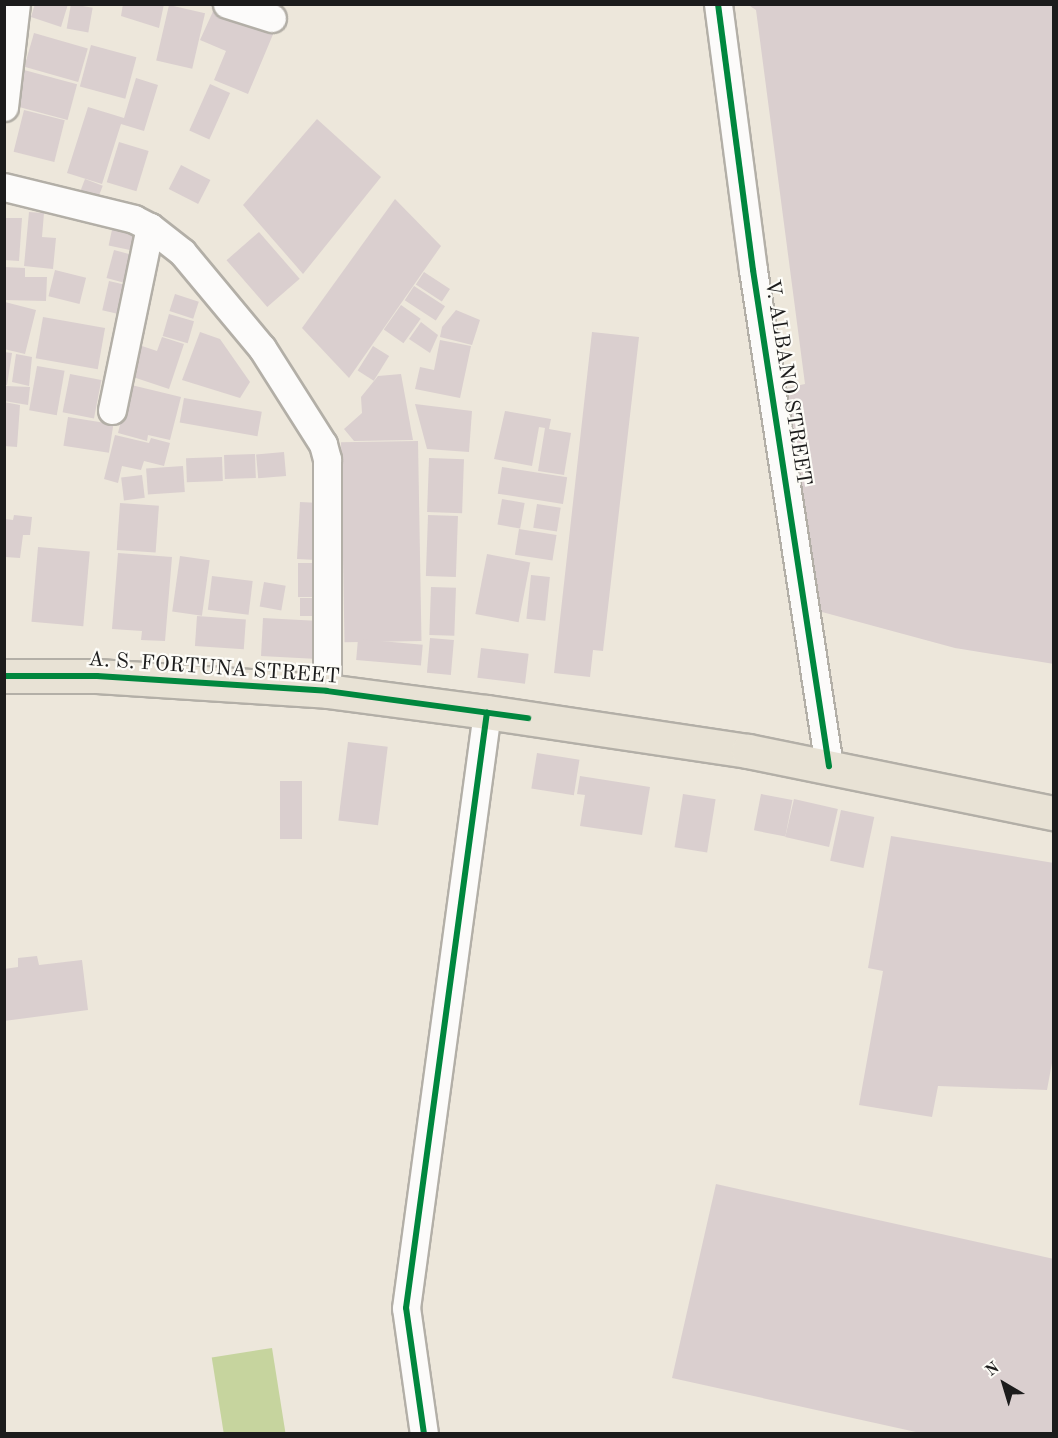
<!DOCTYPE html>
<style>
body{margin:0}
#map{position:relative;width:1058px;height:1438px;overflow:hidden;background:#ede7db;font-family:"Old Standard TT",serif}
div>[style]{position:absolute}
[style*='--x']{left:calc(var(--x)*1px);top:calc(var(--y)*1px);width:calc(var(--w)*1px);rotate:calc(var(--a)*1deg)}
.green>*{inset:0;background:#c6d49e;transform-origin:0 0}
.building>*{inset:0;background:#dacfcf;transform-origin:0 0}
.roads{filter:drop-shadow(2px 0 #b3afa7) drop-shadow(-2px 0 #b3afa7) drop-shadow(0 2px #b3afa7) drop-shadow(0 -2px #b3afa7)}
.minor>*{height:27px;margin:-13.5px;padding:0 13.5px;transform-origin:13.5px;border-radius:13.5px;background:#fcfbfa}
.major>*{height:33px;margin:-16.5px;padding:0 16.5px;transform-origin:16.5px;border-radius:16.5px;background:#e8e2d5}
.cycleway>*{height:6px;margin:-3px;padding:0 3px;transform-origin:3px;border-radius:3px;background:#00873e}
span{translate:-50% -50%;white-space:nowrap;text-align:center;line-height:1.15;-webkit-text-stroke:4.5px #fdfcf7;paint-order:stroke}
.street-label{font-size:21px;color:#1c1c1c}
.frame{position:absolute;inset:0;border:6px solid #1c1c1c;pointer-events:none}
.north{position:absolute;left:974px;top:1354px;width:60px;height:60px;-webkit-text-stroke:4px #fdfcf7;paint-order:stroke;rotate:322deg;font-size:16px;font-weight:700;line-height:24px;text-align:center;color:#1c1c1c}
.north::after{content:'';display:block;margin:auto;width:21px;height:27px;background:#1c1c1c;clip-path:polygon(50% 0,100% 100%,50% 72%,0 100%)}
</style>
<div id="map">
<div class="green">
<div style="left:272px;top:1348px;width:86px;height:61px;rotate:81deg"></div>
</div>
<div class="building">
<div style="clip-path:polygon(35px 4px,68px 4px,61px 27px,31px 17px)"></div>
<div style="left:71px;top:4px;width:22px;height:25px;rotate:10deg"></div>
<div style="clip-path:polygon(123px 4px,164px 4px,159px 28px,121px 16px)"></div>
<div style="clip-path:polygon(747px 4px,1054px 4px,1054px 664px,955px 648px,811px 609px,781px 389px,805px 384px,756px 10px)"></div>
<div style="left:169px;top:5px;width:37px;height:57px;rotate:13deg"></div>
<div style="clip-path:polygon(215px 7px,274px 32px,248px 94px,214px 80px,226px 51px,200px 40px)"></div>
<div style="left:34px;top:33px;width:56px;height:35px;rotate:16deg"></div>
<div style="left:91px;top:45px;width:47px;height:43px;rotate:15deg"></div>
<div style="left:24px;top:70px;width:55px;height:37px;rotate:15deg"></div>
<div style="clip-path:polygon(136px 78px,158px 85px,144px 131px,121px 124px,102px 184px,67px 173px,88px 107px,124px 118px)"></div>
<div style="left:210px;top:84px;width:22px;height:51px;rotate:24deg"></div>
<div style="left:24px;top:110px;width:42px;height:43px;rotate:14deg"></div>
<div style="clip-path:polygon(317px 119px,381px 177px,303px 274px,243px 205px)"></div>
<div style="left:119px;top:142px;width:31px;height:42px;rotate:17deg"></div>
<div style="left:181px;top:165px;width:33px;height:27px;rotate:27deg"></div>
<div style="left:85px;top:179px;width:19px;height:19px;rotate:21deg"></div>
<div style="clip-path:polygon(395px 199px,441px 246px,349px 378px,302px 328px)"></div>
<div style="clip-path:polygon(29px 212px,44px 213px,42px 237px,56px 238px,53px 269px,24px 266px)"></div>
<div style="clip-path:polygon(4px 218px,22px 218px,19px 261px,4px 260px)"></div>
<div style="left:113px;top:225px;width:29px;height:21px;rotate:12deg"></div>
<div style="left:259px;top:232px;width:62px;height:43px;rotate:49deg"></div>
<div style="left:114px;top:250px;width:24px;height:29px;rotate:15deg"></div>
<div style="clip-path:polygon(4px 267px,25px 268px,25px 277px,47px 277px,46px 301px,4px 300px)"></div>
<div style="left:55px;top:270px;width:32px;height:27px;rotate:14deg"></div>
<div style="left:424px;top:272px;width:31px;height:15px;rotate:33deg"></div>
<div style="left:109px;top:281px;width:22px;height:30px;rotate:13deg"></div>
<div style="left:414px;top:286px;width:37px;height:17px;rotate:33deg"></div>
<div style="left:175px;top:294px;width:25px;height:18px;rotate:18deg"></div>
<div style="clip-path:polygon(5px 302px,36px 310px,25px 354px,4px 349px)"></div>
<div style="left:401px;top:305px;width:24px;height:30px;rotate:35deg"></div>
<div style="clip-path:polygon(456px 310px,480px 320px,472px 345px,440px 337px,442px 327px)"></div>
<div style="left:169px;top:314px;width:26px;height:23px;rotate:16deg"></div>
<div style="left:43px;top:317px;width:63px;height:42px;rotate:10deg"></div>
<div style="clip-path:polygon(421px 322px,438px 335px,430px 353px,409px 339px)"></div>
<div style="clip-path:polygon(200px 332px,220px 339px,250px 382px,240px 398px,182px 380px)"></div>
<div style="clip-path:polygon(592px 332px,639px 337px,603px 651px,593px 650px,590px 677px,554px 673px)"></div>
<div style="clip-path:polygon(162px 337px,184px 344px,169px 389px,130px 376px,139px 345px,157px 351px)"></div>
<div style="clip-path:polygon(440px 340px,471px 346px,460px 398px,415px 389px,420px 367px,434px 370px)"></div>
<div style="left:373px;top:346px;width:19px;height:29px;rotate:32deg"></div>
<div style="clip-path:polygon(4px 352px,12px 353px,7px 385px,4px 385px)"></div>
<div style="clip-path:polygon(16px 354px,32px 357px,29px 386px,12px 382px)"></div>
<div style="left:37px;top:366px;width:28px;height:45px;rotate:10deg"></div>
<div style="left:70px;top:374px;width:32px;height:39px;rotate:11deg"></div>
<div style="clip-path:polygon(401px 374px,413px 440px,354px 441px,344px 429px,362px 413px,361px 397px,378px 376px)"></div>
<div style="clip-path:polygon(123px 383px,181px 397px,170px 440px,148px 435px,147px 441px,118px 433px,127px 396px)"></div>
<div style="clip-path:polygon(6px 386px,30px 387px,28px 405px,4px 401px)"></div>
<div style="left:184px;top:398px;width:79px;height:25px;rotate:10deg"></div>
<div style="clip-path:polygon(4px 402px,20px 405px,17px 447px,4px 446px)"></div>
<div style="clip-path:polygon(415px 404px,472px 411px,469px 452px,427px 449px)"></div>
<div style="clip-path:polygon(505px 411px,551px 419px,549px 429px,571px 433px,564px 475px,538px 471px,545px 428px,539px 427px,532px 466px,494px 459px)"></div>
<div style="left:68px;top:417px;width:46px;height:29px;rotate:9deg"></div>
<div style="clip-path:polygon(115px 435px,149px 443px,151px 438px,170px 443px,164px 466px,144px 461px,141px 470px,122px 466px,118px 483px,104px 479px)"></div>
<div style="left:418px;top:441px;width:200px;height:77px;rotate:89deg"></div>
<div style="left:284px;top:452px;width:24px;height:28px;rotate:85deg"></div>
<div style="left:255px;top:454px;width:24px;height:31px;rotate:88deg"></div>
<div style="left:222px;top:457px;width:24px;height:36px;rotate:88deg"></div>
<div style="left:429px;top:458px;width:35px;height:54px;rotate:2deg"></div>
<div style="left:183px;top:466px;width:26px;height:37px;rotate:86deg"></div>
<div style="left:502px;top:467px;width:66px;height:27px;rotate:9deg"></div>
<div style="left:142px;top:475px;width:23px;height:21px;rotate:83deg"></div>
<div style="left:502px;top:499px;width:23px;height:26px;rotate:10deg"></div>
<div style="left:300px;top:502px;width:20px;height:57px;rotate:3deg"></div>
<div style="left:120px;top:503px;width:39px;height:47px;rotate:4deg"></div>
<div style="left:537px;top:504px;width:24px;height:24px;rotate:9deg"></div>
<div style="clip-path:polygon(14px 515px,32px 517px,30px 535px,23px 535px,20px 558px,5px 557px,5px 519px,13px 520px)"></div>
<div style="left:428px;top:515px;width:30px;height:61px;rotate:2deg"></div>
<div style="left:519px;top:529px;width:38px;height:26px;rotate:9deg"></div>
<div style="left:38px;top:547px;width:52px;height:75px;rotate:5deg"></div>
<div style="clip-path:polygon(118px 553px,172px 557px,165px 641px,141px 640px,142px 631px,112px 629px)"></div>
<div style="left:487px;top:554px;width:44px;height:61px;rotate:11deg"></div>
<div style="left:180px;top:556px;width:30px;height:56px;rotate:8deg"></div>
<div style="left:319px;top:563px;width:34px;height:21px;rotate:90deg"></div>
<div style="left:531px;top:575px;width:19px;height:44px;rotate:6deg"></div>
<div style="left:212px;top:576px;width:41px;height:34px;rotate:7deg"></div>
<div style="left:264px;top:582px;width:22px;height:25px;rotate:10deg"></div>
<div style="left:431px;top:587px;width:25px;height:48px;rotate:2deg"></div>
<div style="left:300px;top:598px;width:22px;height:18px"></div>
<div style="left:197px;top:616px;width:49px;height:30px;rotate:4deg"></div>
<div style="left:263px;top:618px;width:52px;height:38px;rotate:3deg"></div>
<div style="left:430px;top:638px;width:24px;height:35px;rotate:5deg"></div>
<div style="left:358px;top:639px;width:65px;height:21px;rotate:5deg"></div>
<div style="left:481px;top:648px;width:48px;height:30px;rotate:7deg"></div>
<div style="left:348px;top:742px;width:40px;height:79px;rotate:7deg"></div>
<div style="left:537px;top:753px;width:43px;height:36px;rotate:9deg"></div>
<div style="clip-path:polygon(580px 776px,650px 787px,642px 835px,580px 826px,585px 795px,577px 794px)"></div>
<div style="left:280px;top:781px;width:22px;height:58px"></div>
<div style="left:683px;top:794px;width:33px;height:54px;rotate:9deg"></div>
<div style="left:761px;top:794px;width:32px;height:37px;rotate:11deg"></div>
<div style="left:794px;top:799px;width:45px;height:39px;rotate:13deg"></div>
<div style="left:841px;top:810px;width:34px;height:52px;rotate:12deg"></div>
<div style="clip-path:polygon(891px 836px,1054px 863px,1054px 1052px,1047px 1090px,938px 1086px,932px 1117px,859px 1105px,883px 971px,868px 968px)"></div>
<div style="clip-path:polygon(37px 956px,39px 965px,82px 960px,88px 1010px,4px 1021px,4px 969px,18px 967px,18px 958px)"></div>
<div style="clip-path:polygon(716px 1184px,1054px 1259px,1054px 1434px,925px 1434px,672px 1378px)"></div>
</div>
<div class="roads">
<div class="minor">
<div style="--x:227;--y:4;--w:47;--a:17.3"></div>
<div style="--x:718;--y:4;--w:268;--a:82.5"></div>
<div style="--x:753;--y:270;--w:502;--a:81.29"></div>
<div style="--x:4;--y:107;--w:104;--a:-83.4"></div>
<div style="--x:4;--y:187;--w:134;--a:13.8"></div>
<div style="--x:134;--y:219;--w:18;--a:27"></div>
<div style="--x:150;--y:227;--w:41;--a:38"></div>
<div style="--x:182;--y:252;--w:125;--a:50.2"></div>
<div style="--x:262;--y:348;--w:114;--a:57.6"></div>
<div style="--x:323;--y:444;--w:16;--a:75"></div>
<div style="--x:327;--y:459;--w:232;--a:90"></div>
<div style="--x:112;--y:410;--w:187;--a:-78.3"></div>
<div style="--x:424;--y:1434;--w:127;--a:-98.1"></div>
<div style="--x:406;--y:1308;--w:601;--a:-82.26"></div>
</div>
<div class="major">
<div style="--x:4;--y:676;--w:93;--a:0"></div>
<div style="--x:97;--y:676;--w:230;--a:3.7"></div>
<div style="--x:327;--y:691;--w:161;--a:7.5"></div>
<div style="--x:487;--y:712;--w:264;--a:8.5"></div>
<div style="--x:748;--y:751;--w:312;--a:11.5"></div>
</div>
</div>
<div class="cycleway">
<div style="--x:718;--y:4;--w:268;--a:82.5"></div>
<div style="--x:753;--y:270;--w:502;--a:81.29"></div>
<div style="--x:4;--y:676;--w:93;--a:0"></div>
<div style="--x:97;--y:676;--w:230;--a:3.7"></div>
<div style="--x:327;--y:691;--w:203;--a:7.7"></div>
<div style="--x:424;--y:1434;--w:127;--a:-98.1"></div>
<div style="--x:406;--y:1308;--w:601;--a:-82.26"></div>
</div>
<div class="street-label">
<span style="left:787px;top:383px;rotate:81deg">V. ALBANO STREET</span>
<span style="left:214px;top:669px;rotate:4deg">A. S. FORTUNA STREET</span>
</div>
<div class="frame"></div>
<div class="north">N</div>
</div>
